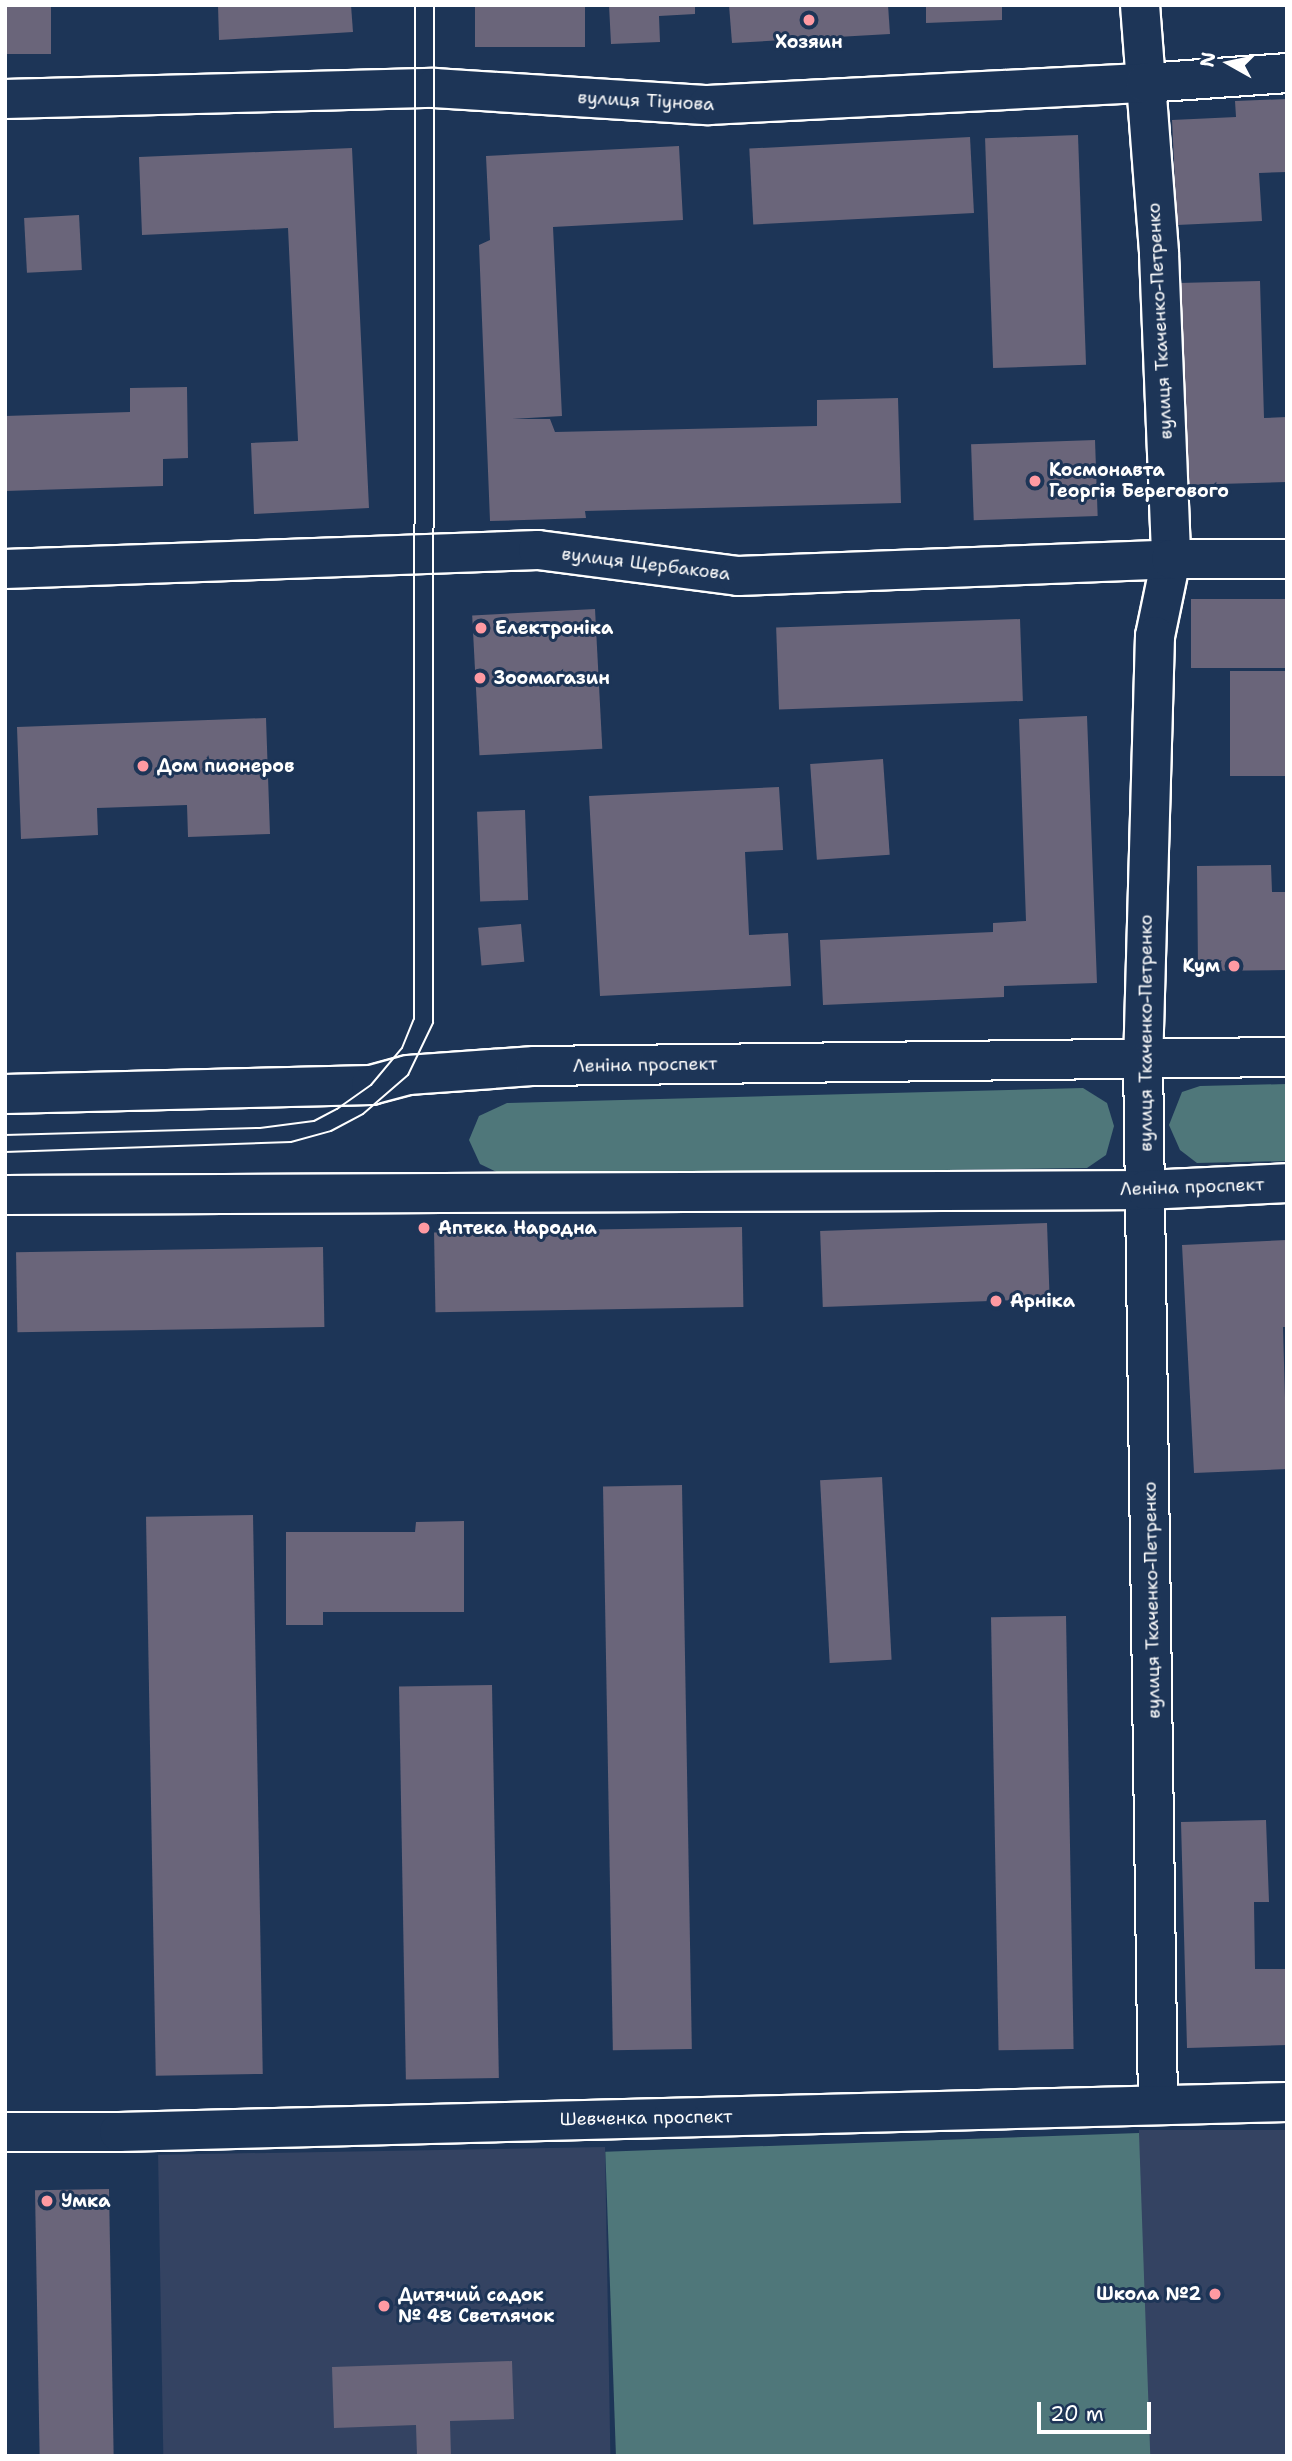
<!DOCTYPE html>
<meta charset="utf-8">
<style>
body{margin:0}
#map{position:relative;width:1292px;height:2461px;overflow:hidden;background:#1d3557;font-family:"Shantell Sans",sans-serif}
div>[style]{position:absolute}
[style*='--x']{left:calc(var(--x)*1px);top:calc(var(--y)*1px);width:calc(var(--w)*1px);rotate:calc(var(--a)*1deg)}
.built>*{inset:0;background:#344362;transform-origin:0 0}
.green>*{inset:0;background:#4f777a;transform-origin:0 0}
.building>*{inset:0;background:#6a657a;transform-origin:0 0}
.roads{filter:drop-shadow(2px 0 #fff) drop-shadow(-2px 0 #fff) drop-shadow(0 2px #fff) drop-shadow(0 -2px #fff)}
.minor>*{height:38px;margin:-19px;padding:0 19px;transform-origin:19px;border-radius:19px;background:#1d3557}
.tram>*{height:2px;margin:-1px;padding:0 1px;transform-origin:1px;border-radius:1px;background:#fff}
.dots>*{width:19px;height:19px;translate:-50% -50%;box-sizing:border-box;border:4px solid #1d3557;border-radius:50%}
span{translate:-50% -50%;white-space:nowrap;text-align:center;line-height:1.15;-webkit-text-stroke:6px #1d3557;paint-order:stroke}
.poi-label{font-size:18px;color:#fff;font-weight:700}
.left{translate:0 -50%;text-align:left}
.right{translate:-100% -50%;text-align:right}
.street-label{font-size:18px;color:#fff}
.frame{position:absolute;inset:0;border:7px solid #fff;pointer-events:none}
.north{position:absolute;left:1194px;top:28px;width:70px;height:70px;-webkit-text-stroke:5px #1d3557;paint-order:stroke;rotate:279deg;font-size:19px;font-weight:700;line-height:28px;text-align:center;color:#fff}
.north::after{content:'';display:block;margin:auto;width:24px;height:32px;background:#fff;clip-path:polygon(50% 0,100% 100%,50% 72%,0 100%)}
.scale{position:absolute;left:1037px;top:2402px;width:114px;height:32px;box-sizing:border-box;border:4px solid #fff;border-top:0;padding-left:9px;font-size:21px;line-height:24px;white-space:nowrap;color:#fff;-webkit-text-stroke:5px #1d3557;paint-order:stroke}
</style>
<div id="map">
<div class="built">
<div style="left:1287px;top:2130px;width:326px;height:148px;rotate:90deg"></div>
<div style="left:605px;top:2147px;width:309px;height:447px;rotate:89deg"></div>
</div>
<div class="green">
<div style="clip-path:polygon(1287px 1084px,1287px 1161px,1197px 1163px,1180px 1150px,1169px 1125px,1182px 1092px,1200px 1086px)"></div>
<div style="clip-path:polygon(1083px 1088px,1107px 1103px,1114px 1126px,1106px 1155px,1087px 1168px,505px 1176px,480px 1164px,469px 1140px,479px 1116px,507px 1103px)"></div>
<div style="left:1139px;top:2133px;width:323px;height:534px;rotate:88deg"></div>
</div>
<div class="building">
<div style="left:5px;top:5px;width:46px;height:49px"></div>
<div style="clip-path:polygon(218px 5px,351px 5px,353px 32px,219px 40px)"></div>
<div style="left:475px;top:5px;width:110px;height:42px"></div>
<div style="clip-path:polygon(609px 5px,695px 5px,695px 14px,659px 16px,660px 42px,611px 44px)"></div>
<div style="clip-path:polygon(729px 5px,888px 5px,890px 34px,732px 43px)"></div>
<div style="clip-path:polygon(926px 5px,1002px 5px,1002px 20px,926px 23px)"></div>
<div style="clip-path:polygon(1287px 99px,1287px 172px,1259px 173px,1262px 221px,1177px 225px,1172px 120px,1236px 117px,1235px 101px)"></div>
<div style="left:1078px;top:135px;width:230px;height:93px;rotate:88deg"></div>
<div style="left:970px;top:137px;width:76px;height:221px;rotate:87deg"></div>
<div style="clip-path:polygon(679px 146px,683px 220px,553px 227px,562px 416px,512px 419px,550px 419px,555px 432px,817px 426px,817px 400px,898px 398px,901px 503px,585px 511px,586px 518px,490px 521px,479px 245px,490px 240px,486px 156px)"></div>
<div style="clip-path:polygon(352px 148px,369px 508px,254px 514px,251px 443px,298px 441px,288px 228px,142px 235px,139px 157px)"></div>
<div style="left:79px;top:215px;width:55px;height:55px;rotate:87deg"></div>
<div style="clip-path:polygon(1260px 281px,1264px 418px,1287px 417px,1287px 482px,1183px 485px,1178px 283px)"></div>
<div style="clip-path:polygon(187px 387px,188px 458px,163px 459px,163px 486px,5px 491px,5px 416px,130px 412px,130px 388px)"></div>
<div style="left:1095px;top:440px;width:76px;height:124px;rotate:88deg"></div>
<div style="left:1287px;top:599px;width:69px;height:96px;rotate:90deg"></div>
<div style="left:595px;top:609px;width:140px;height:123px;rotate:87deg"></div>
<div style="left:1020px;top:619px;width:82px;height:244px;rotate:88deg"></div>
<div style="left:1287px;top:671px;width:105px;height:57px;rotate:90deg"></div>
<div style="clip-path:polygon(1087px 716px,1097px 983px,1004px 986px,1004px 997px,823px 1005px,820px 940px,993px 932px,993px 923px,1026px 921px,1019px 719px)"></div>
<div style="clip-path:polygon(266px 718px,270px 834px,188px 837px,187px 805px,97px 808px,98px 835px,21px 839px,17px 727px)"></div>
<div style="left:883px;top:759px;width:96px;height:73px;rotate:86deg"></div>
<div style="clip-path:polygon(779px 787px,783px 850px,745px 852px,749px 935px,788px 933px,791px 986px,600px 996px,589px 796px)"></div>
<div style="left:525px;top:810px;width:90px;height:48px;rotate:88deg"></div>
<div style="clip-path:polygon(1271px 865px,1272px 892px,1287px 892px,1287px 970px,1198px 971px,1197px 866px)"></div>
<div style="left:521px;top:924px;width:38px;height:43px;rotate:85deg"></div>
<div style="left:1047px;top:1223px;width:76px;height:227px;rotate:88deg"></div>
<div style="left:742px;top:1227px;width:80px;height:308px;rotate:89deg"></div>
<div style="clip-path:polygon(1287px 1240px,1287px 1327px,1283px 1327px,1287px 1469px,1194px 1473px,1182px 1245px)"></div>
<div style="left:323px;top:1247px;width:80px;height:307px;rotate:89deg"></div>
<div style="left:882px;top:1477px;width:183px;height:62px;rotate:87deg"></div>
<div style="left:682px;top:1485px;width:564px;height:79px;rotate:89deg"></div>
<div style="left:253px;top:1515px;width:559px;height:107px;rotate:89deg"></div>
<div style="clip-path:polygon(464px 1521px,464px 1612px,323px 1612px,323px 1625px,286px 1625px,286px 1532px,415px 1532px,416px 1522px)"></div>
<div style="left:1066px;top:1616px;width:433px;height:75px;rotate:89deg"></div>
<div style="left:492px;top:1685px;width:393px;height:93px;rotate:89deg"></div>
<div style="clip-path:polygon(1266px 1820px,1269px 1902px,1254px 1902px,1255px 1969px,1287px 1969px,1287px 2045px,1187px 2048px,1181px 1822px)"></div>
<div style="left:109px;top:2189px;width:267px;height:74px;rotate:89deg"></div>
<div style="clip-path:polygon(512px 2361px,514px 2419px,450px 2421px,451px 2456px,417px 2456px,416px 2425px,334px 2428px,332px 2367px)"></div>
</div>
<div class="roads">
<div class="minor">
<div style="--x:1140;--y:5;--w:250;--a:85.6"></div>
<div style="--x:1159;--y:254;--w:305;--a:87.7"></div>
<div style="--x:1171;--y:559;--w:79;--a:101.7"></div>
<div style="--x:1155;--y:636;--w:423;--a:91.6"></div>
<div style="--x:1143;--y:1059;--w:1046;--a:89.18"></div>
<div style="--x:5;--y:99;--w:429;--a:-1.5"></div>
<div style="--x:434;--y:88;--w:275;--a:3.6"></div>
<div style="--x:708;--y:105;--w:438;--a:-2.9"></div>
<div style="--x:1145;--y:83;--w:142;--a:-4"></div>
<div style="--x:5;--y:569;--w:533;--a:-2.04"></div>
<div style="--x:538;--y:550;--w:202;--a:7.4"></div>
<div style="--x:738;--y:576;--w:433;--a:-2.2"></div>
<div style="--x:1171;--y:559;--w:116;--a:0"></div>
<div style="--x:5;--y:1094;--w:366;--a:-1.4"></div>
<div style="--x:371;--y:1085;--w:38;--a:-15"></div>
<div style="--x:408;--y:1075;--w:127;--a:-4.1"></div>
<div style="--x:535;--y:1066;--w:752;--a:-0.69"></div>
<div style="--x:5;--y:1195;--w:1141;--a:-0.25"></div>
<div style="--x:1146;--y:1190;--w:141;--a:-2.8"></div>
<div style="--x:5;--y:2132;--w:114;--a:0"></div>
<div style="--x:119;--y:2132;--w:1168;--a:-1.47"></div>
</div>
</div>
<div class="tram">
<div style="--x:5;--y:1135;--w:255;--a:-1.6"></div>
<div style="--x:260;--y:1128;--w:54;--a:-7.4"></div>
<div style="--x:314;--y:1121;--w:26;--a:-28"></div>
<div style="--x:337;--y:1109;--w:42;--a:-35.2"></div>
<div style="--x:371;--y:1085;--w:48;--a:-50"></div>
<div style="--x:402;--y:1048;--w:31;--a:-68"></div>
<div style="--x:414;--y:1019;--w:1014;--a:-89.94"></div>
<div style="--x:5;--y:1152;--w:286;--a:-2"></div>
<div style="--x:291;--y:1142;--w:41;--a:-15.4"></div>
<div style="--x:331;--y:1131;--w:36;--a:-28"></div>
<div style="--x:363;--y:1114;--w:60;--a:-40.9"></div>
<div style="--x:408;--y:1075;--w:58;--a:-64.3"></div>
<div style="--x:433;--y:1023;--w:1018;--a:-89.94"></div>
</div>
<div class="dots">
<div style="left:809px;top:20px;background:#ff9aa2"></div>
<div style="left:1035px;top:481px;background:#ff9aa2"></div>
<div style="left:481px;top:628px;background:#ff9aa2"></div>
<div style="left:480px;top:678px;background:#ff9aa2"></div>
<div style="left:143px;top:766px;background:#ff9aa2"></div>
<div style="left:1234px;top:966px;background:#ff9aa2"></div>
<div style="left:424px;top:1228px;background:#ff9aa2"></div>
<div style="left:996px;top:1301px;background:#ff9aa2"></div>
<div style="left:47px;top:2201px;background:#ff9aa2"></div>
<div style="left:1215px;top:2294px;background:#ff9aa2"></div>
<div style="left:384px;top:2306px;background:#ff9aa2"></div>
</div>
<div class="poi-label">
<span style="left:809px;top:42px">Хозяин</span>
<span class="left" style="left:1049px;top:481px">Космонавта<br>Георгія Берегового</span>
<span class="left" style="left:495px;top:628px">Електроніка</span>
<span class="left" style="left:494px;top:678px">Зоомагазин</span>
<span class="left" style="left:157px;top:766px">Дом пионеров</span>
<span class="right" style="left:1220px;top:966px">Кум</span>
<span class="left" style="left:438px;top:1228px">Аптека Народна</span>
<span class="left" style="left:1010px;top:1301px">Арніка</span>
<span class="left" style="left:61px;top:2201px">Умка</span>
<span class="right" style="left:1201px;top:2294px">Школа №2</span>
<span class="left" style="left:398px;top:2306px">Дитячий садок<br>№ 48 Светлячок</span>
</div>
<div class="street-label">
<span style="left:646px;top:101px;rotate:3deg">вулиця Тіунова</span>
<span style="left:1160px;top:321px;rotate:-93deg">вулиця Ткаченко-Петренко</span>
<span style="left:646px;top:564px;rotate:7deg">вулиця Щербакова</span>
<span style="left:1146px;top:1033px;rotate:-90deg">вулиця Ткаченко-Петренко</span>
<span style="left:645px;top:1065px;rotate:-1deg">Леніна проспект</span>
<span style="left:1192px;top:1187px;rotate:-2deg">Леніна проспект</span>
<span style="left:1152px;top:1600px;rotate:-91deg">вулиця Ткаченко-Петренко</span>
<span style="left:646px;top:2118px;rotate:-1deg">Шевченка проспект</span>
</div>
<div class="frame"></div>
<div class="north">N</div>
<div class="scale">20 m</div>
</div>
